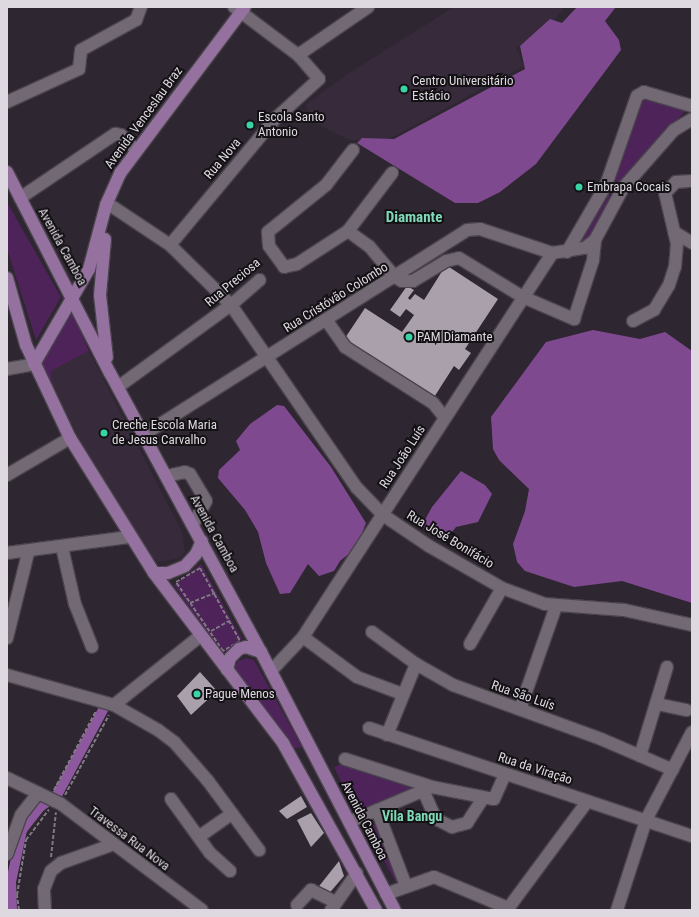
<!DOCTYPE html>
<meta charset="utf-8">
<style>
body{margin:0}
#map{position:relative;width:699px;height:917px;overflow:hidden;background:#2e2630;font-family:"Roboto Condensed",sans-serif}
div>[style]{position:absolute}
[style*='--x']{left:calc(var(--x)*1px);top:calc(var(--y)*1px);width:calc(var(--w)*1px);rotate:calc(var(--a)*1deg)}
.built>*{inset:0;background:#372b3b}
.green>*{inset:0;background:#4d2359}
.forest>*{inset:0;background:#7f498f}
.canal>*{height:10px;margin:-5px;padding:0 5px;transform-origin:5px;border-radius:5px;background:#8e589f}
.building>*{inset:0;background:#a9a0ac}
.path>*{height:2px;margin-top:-1px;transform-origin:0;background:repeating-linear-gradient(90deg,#7f7981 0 4px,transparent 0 6px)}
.roads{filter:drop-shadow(1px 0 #4a444c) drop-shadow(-1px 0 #4a444c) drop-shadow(0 1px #4a444c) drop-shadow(0 -1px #4a444c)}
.minor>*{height:12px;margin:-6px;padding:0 6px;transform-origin:6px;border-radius:6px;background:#726975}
.major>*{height:12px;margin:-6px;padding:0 6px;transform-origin:6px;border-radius:6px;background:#9571a0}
.dots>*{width:11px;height:11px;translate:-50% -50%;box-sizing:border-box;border:2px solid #141115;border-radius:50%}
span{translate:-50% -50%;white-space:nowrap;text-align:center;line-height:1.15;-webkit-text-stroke:4px #141115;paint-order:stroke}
.poi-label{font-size:13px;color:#ded9e0}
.left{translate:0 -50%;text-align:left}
.street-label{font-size:13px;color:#ded9e0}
.neighbourhood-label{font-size:14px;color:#7fd9b8;font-weight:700}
.quarter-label{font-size:15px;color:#7fd9b8;font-weight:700}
.frame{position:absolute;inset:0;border:8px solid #ded9e0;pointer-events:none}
</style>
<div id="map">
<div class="built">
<div style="clip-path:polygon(454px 7px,565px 7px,554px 20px,516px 48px,524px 66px,389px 139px,349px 140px,301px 116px,309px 110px,305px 105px,349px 73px)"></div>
<div style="clip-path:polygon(89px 351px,182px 532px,185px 553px,176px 559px,158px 562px,150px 555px,102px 480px,51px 386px,51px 371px)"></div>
</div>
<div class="green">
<div style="clip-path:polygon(641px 97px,688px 108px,621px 183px,618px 183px,614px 177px)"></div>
<div style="clip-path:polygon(606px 193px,614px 198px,588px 242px,578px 243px)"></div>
<div style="clip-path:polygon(7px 202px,61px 297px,36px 340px,7px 249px)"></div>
<div style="clip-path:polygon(71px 310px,89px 351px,51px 371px,51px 386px,43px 369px,43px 360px)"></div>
<div style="clip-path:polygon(201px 564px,242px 639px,222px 654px,174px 585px)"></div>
<div style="clip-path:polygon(246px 658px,254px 660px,302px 747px,292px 749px,234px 669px,238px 661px)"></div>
<div style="clip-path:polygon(344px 763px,416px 787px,355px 812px,334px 767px)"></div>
<div style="clip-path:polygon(373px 821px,402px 883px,398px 886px,365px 826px)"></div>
</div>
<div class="forest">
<div style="clip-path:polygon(577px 7px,616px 7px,605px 21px,619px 40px,621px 50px,536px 164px,500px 192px,478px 203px,455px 203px,357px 143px,362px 138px,394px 139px,525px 69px,520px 46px,550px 19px,562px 23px)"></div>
<div style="clip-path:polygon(593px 330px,640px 339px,665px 332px,692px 351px,692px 603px,622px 581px,574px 587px,525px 571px,517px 562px,513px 544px,525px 511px,529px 489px,499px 460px,493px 449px,491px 417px,546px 342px)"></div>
<div style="clip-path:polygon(277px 405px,284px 406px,331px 467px,366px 523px,356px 548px,340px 561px,334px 571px,319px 576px,308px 564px,290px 593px,280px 594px,266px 563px,258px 532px,245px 510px,218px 478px,219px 470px,240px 450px,236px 441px,250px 424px)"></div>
<div style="clip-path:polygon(461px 471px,485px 485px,492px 494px,478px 522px,456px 527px,445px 541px,421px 527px,432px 507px)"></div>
</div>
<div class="canal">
<div style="--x:12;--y:910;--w:28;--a:-92"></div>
<div style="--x:11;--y:882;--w:53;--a:-78.1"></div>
<div style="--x:22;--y:830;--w:29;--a:-52"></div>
<div style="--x:40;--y:807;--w:21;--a:-35"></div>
<div style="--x:57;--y:795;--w:97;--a:-61.6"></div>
</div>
<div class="building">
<div style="clip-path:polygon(446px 265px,498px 299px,465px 349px,471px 353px,459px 370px,454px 366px,431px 402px,343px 341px,365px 308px,402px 332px,414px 315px,406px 309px,400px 317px,390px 310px,407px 286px,414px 290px,408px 298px,410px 300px,415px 294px,424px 300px)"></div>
<div style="clip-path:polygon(200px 672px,217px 691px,191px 715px,177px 696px)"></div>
<div style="clip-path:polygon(301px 796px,307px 807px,287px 819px,279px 811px)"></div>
<div style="clip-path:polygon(311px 813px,324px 833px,311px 847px,297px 820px)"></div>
<div style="clip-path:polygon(339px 861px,344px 876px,326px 897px,316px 890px)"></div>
</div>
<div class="path">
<div style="--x:200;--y:568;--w:83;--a:61.3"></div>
<div style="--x:240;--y:641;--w:20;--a:150"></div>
<div style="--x:223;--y:651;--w:83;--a:-124.3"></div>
<div style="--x:176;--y:582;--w:28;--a:-30"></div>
<div style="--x:190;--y:603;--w:27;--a:-22"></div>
<div style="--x:211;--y:631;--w:21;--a:-29"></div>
<div style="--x:54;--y:790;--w:89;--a:-62"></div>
<div style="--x:65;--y:795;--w:91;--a:-61.2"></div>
<div style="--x:51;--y:857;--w:45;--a:-83.7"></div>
<div style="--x:19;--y:910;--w:15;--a:-98"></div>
<div style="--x:17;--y:895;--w:56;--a:-80.7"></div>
<div style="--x:26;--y:840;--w:38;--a:-53"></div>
</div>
<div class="roads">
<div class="minor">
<div style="--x:298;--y:55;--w:85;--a:-34.4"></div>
<div style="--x:7;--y:102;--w:79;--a:-24.6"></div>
<div style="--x:79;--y:69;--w:19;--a:-84"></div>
<div style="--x:81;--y:50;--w:63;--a:-28.6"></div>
<div style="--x:136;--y:20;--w:14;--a:-69"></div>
<div style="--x:353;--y:150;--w:44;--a:127.6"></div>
<div style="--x:326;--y:185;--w:75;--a:141"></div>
<div style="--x:268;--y:232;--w:14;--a:86"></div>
<div style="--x:269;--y:246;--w:26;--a:54"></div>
<div style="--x:284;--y:267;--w:13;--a:-13"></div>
<div style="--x:297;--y:264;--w:61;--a:-32.9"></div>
<div style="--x:348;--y:231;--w:73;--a:-52.8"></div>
<div style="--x:20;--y:198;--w:115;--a:-34"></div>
<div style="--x:115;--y:134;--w:6;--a:9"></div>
<div style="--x:121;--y:135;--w:21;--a:45"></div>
<div style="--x:106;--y:205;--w:7;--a:16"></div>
<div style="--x:113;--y:207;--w:69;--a:33.7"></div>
<div style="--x:170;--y:245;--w:86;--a:44.5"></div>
<div style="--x:231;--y:305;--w:222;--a:55.5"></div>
<div style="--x:357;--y:488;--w:37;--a:46"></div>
<div style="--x:383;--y:515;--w:55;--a:34"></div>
<div style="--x:429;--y:546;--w:84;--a:29.9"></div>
<div style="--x:502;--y:588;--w:46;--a:20.4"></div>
<div style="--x:545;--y:604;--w:79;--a:4.3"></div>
<div style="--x:624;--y:610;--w:70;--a:12.4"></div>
<div style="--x:348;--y:231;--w:26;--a:36"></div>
<div style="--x:369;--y:246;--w:40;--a:50"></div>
<div style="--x:395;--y:277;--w:8;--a:30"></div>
<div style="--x:402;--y:281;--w:11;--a:0"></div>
<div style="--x:413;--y:281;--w:39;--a:-31"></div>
<div style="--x:446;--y:261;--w:13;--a:-13"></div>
<div style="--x:459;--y:258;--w:75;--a:31.4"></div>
<div style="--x:523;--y:297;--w:56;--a:23.3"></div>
<div style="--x:574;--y:319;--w:62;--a:-72.1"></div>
<div style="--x:593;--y:260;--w:20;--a:-84"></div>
<div style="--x:674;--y:232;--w:21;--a:31"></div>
<div style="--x:170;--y:245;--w:165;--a:-50.2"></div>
<div style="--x:276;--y:118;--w:58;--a:-42.2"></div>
<div style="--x:319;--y:79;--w:32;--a:-131"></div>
<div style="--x:298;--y:55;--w:80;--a:-143.1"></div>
<div style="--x:567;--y:252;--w:78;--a:-59.8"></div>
<div style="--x:606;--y:185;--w:94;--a:-70.8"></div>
<div style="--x:637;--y:96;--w:8;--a:-30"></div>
<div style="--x:644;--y:92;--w:50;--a:16.3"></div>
<div style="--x:327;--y:321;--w:32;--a:55"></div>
<div style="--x:345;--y:347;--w:104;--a:32.5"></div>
<div style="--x:433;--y:403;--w:19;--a:51"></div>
<div style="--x:633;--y:321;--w:24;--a:-28"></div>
<div style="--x:654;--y:310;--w:29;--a:-59"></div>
<div style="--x:669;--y:285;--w:19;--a:-72"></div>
<div style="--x:675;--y:267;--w:23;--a:-85"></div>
<div style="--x:677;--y:244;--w:52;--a:-103.2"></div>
<div style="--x:665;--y:193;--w:16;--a:-45"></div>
<div style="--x:676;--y:182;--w:16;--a:-4"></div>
<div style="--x:7;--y:369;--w:27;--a:-10"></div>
<div style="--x:118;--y:387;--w:140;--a:-36"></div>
<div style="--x:231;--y:305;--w:38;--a:-41"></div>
<div style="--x:143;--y:435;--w:383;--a:-32.3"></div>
<div style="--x:467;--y:230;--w:13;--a:-4"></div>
<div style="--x:480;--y:229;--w:76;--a:18.4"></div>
<div style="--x:552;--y:253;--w:33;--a:-9"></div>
<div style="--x:585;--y:248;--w:13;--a:-39"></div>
<div style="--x:595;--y:240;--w:59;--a:-61.7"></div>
<div style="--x:623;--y:188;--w:77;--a:-48.7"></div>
<div style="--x:674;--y:130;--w:21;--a:-31"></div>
<div style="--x:7;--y:475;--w:73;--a:-30.4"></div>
<div style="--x:166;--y:476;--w:19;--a:-12"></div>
<div style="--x:185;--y:472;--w:5;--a:22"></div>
<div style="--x:190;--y:474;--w:31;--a:59"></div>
<div style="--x:206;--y:501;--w:26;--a:119"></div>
<div style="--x:62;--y:547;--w:58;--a:77.2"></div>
<div style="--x:75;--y:604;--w:46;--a:68.4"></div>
<div style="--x:7;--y:553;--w:123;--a:-7.5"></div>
<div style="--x:372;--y:632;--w:54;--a:36"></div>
<div style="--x:416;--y:664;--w:43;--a:29.6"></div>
<div style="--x:453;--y:685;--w:158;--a:20"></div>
<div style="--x:601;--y:739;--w:78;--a:23.3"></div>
<div style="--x:303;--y:637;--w:67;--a:36.5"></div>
<div style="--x:357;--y:677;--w:48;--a:20.7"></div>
<div style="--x:7;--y:638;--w:88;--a:-76.1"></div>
<div style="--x:470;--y:644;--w:64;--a:-60.3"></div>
<div style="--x:271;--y:671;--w:47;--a:-46.7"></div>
<div style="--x:303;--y:637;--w:458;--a:-57"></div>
<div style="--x:7;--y:675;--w:111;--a:15.7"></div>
<div style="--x:114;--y:705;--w:51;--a:29.6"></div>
<div style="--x:158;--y:730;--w:21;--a:37"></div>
<div style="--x:175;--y:743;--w:50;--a:49"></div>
<div style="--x:208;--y:781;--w:86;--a:53.5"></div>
<div style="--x:657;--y:704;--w:30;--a:12"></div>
<div style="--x:114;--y:705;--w:110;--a:-38.7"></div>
<div style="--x:520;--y:709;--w:109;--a:-70.7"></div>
<div style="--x:369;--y:728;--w:341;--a:18.5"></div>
<div style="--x:387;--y:735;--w:77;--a:-67.8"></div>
<div style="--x:640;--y:756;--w:93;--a:-73.1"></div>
<div style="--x:345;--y:759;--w:91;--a:17.8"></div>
<div style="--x:7;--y:778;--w:60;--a:25.7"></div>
<div style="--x:61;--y:804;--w:176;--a:36.9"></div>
<div style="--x:423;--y:790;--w:32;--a:66"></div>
<div style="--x:436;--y:819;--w:18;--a:27"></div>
<div style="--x:452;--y:827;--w:16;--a:-15"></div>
<div style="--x:467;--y:823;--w:30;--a:-57"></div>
<div style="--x:171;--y:799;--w:67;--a:54.2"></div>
<div style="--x:210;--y:853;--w:27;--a:42"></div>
<div style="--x:377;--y:810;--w:81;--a:69.1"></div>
<div style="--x:349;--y:822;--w:90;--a:-22.9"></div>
<div style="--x:432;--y:787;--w:63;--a:11"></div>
<div style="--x:494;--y:799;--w:27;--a:-66"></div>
<div style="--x:200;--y:836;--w:39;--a:-35"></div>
<div style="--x:7;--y:854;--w:41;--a:-70.3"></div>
<div style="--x:21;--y:815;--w:28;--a:-52"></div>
<div style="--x:386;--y:894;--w:51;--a:-19.5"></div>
<div style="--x:434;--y:877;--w:80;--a:22.7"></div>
<div style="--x:297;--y:905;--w:21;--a:-47"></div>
<div style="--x:311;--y:890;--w:28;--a:26"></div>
<div style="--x:45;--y:910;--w:21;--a:-93"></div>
<div style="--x:44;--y:889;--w:19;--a:-69"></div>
<div style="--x:51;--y:871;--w:13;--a:-39"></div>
<div style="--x:61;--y:863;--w:53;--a:-19.8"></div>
<div style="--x:331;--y:910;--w:45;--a:-54.9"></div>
<div style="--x:507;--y:910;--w:134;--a:-53.5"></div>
<div style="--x:617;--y:910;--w:95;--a:-72.1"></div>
<div style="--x:646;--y:820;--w:99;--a:-62.4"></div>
</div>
<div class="major">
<div style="--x:7;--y:172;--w:226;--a:62.9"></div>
<div style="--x:110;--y:373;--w:317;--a:61.6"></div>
<div style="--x:261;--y:652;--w:291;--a:62.6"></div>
<div style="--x:105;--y:239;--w:56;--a:95.1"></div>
<div style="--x:100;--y:295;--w:63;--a:83.7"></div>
<div style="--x:7;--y:278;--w:70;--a:74.2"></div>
<div style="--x:26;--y:345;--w:103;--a:64.7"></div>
<div style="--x:70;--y:438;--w:159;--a:58.1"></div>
<div style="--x:154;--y:573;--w:213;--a:52.8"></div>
<div style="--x:283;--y:743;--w:191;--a:60.9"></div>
<div style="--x:34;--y:364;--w:110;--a:-59.9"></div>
<div style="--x:89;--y:269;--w:66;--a:-75.1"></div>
<div style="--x:106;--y:205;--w:36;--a:-66"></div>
<div style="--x:121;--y:172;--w:206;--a:-53.1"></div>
<div style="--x:154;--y:573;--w:14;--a:0"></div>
<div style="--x:168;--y:573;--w:18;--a:-22"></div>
<div style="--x:185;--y:566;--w:16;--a:-47"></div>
<div style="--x:196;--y:554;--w:14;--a:-65"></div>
<div style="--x:227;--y:670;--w:12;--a:-76"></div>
<div style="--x:230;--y:658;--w:13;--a:-45"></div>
<div style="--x:239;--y:649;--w:7;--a:-16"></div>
<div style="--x:246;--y:647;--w:16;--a:18"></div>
</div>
</div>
<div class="dots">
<div style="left:404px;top:89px;background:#38d4a6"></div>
<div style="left:250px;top:125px;background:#38d4a6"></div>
<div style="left:579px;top:187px;background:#38d4a6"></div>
<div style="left:409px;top:337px;background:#38d4a6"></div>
<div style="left:104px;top:433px;background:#38d4a6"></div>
<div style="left:197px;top:694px;background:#38d4a6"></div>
</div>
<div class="poi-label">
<span class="left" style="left:412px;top:89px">Centro Universitário<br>Estácio</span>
<span class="left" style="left:258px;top:125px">Escola Santo<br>Antonio</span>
<span class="left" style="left:587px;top:187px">Embrapa Cocais</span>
<span class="left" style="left:417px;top:337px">PAM Diamante</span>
<span class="left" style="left:112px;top:433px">Creche Escola Maria<br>de Jesus Carvalho</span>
<span class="left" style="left:205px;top:694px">Pague Menos</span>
</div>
<div class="street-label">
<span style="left:144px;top:118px;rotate:-54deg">Avenida Venceslau Braz</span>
<span style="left:223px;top:159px;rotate:-50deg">Rua Nova</span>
<span style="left:62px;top:247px;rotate:61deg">Avenida Camboa</span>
<span style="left:233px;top:283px;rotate:-40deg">Rua Preciosa</span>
<span style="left:336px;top:298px;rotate:-32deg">Rua Cristóvão Colombo</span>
<span style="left:403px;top:457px;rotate:-57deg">Rua João Luís</span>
<span style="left:214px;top:534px;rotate:61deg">Avenida Camboa</span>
<span style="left:450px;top:540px;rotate:31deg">Rua José Bonifácio</span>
<span style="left:523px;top:696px;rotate:19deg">Rua São Luís</span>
<span style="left:535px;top:769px;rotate:18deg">Rua da Viração</span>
<span style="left:364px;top:821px;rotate:63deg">Avenida Camboa</span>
<span style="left:129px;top:839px;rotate:37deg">Travessa Rua Nova</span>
</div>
<div class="neighbourhood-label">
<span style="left:412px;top:816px">Vila Bangu</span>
</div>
<div class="quarter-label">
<span style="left:414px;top:218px">Diamante</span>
</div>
<div class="frame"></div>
</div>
